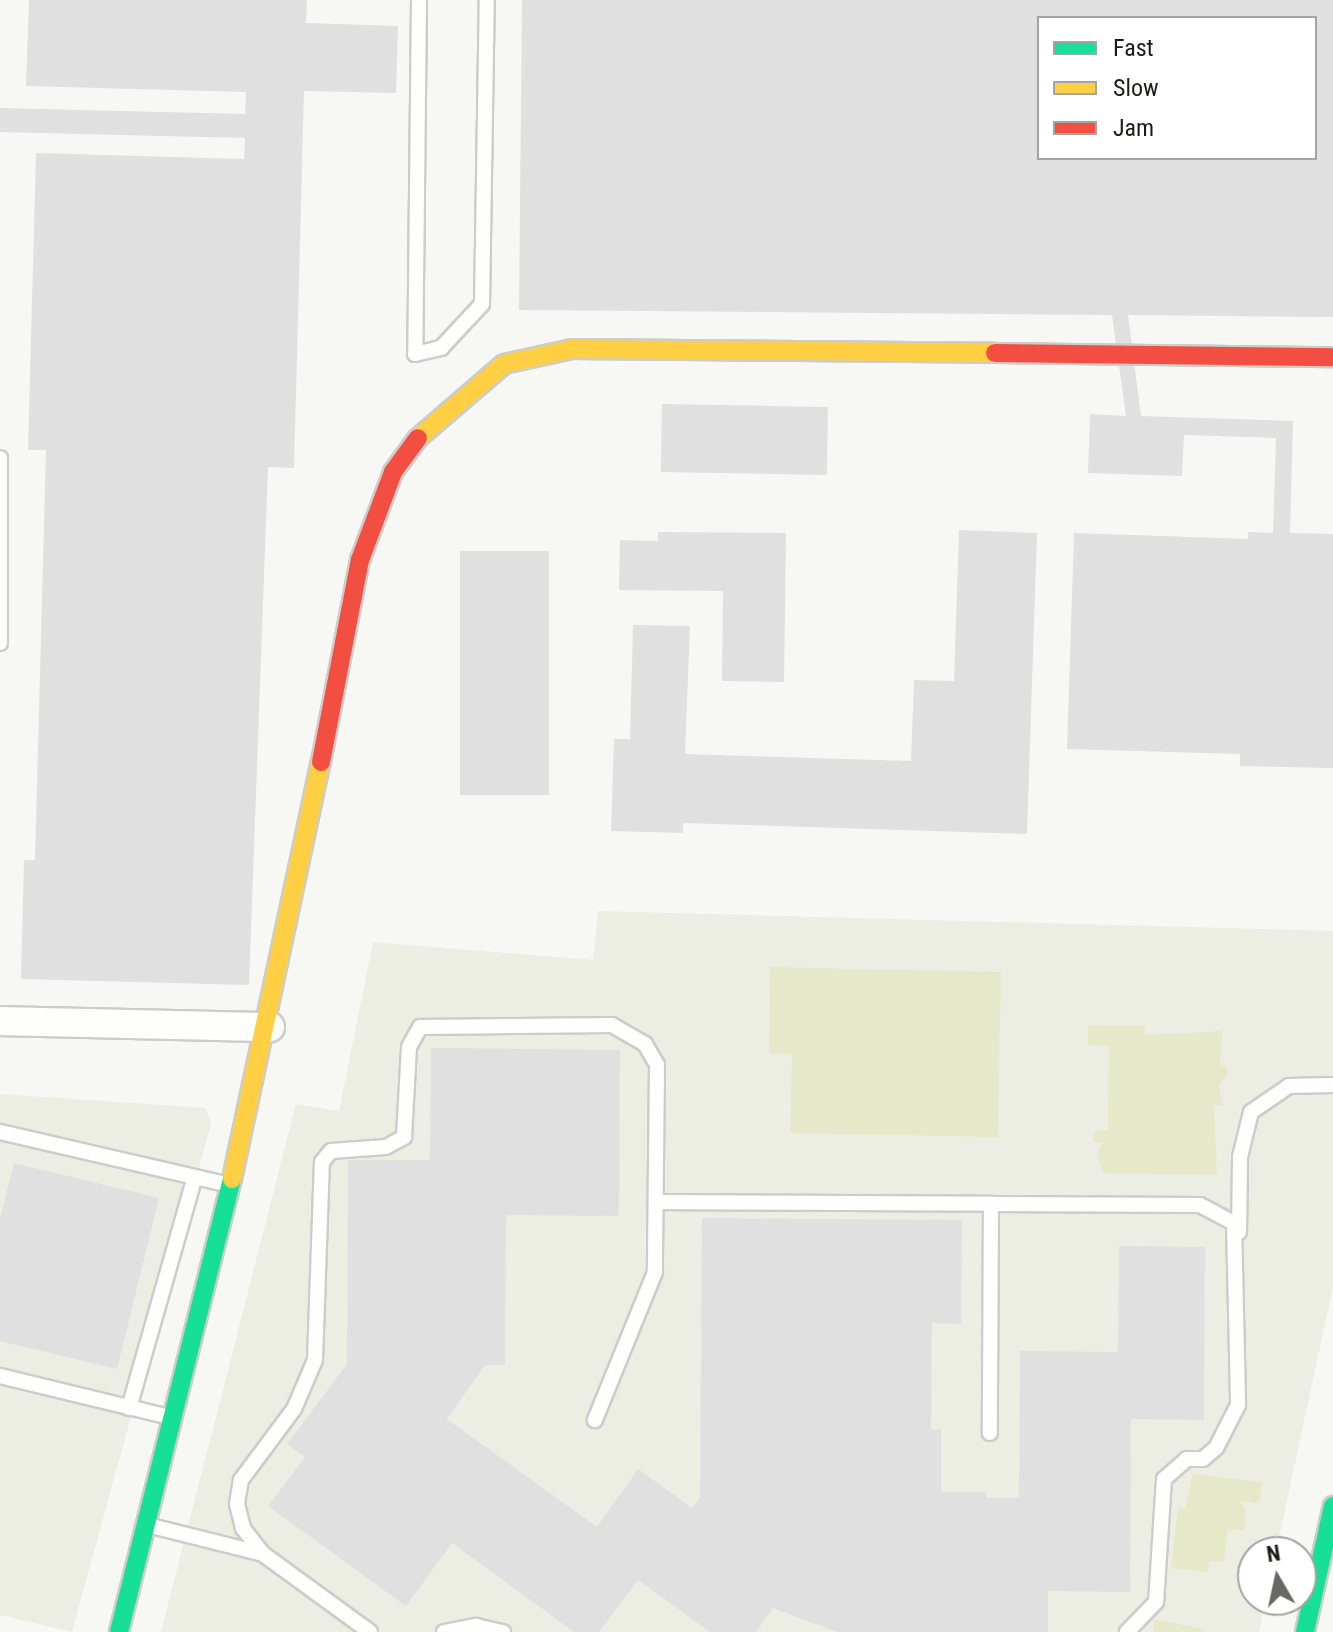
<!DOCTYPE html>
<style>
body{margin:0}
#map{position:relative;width:1333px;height:1632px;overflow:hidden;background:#f7f7f3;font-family:"Roboto Condensed",sans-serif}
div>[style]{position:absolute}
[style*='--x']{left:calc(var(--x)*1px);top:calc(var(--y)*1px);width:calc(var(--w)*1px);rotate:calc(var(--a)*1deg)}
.built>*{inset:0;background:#eceee3}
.green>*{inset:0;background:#e5e9c9}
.building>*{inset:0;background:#e0e0e0;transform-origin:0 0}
.roads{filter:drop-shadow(2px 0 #ccccc9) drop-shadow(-2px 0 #ccccc9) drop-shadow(0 2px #ccccc9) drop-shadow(0 -2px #ccccc9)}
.lane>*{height:14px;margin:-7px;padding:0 7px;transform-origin:7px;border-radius:7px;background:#fefefd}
.street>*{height:28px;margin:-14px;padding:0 14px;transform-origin:14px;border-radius:14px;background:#fefefd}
.fast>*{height:18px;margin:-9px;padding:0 9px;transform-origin:9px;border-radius:9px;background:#16e098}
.slow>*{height:18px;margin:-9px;padding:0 9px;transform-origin:9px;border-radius:9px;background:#ffcf43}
.jam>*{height:18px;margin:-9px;padding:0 9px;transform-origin:9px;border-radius:9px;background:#f24e42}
span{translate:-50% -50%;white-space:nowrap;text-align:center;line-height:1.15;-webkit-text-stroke:7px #fff;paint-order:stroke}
.legend{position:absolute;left:1037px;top:16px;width:280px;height:144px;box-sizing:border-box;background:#fff;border:2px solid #a4a4a3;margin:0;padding:10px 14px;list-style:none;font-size:24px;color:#1b1c19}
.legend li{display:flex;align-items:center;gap:16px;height:40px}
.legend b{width:40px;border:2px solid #a4a4a3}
.north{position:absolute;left:1237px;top:1536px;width:80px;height:80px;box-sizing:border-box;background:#fff;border:2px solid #a4a4a3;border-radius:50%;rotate:351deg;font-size:22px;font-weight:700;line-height:32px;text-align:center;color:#1b1c19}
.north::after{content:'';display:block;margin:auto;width:28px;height:36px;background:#686965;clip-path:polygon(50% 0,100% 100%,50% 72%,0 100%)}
</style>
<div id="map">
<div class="built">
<div style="clip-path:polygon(598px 911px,1333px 931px,1333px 1286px,1276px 1552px,1253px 1552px,1253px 1600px,1266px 1600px,1259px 1632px,161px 1632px,296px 1104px,339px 1111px,373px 942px,593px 960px)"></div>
<div style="clip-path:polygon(0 1094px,206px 1108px,211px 1124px,72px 1632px,0 1615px)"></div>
</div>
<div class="green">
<div style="clip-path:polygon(770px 967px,1001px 972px,998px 1137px,790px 1133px,792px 1054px,769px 1053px)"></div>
<div style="clip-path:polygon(1088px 1025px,1145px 1026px,1145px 1035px,1222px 1031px,1220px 1065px,1227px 1066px,1227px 1076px,1219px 1085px,1223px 1106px,1214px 1106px,1217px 1175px,1103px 1173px,1097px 1152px,1103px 1143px,1093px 1142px,1094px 1131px,1108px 1130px,1109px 1046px,1088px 1045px)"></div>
<div style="clip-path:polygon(1193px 1474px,1262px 1482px,1259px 1503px,1239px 1501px,1246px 1509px,1244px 1531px,1228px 1529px,1224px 1562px,1210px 1561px,1208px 1572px,1171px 1568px,1178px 1507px,1185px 1508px)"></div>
<div style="clip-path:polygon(1155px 1619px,1203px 1629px,1203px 1632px,1153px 1632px)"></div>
</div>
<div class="building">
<div style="clip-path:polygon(29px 0,307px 0,306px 23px,398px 26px,396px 93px,304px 91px,294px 468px,268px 467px,249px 985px,21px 979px,24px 860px,35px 860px,46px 450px,28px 450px,36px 153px,244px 159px,245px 138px,0 132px,0 108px,245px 114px,246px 92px,26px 86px)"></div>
<div style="clip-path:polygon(evenodd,522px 0,1333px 0,1333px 317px,1128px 315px,1141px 416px,1293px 421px,1290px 533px,1333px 534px,1333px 768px,1240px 766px,1240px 754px,1067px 749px,1074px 533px,1248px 539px,1248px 532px,1273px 533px,1276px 438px,1184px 435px,1182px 476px,1088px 473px,1090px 414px,1126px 416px,1112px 315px,519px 310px,522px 0,1039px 18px,1315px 18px,1315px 158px,1039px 158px,1039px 18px)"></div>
<div style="left:662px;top:404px;width:166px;height:68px;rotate:1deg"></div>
<div style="clip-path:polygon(959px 530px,1037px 533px,1027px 834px,683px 823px,683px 833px,611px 831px,614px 739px,630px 739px,633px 625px,690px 626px,685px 754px,911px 761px,914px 680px,954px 681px)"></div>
<div style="clip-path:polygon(658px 532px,786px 533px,784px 682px,722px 681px,723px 591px,619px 590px,620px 540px,658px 541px)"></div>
<div style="left:549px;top:551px;width:244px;height:89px;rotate:90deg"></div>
<div style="clip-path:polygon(431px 1048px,620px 1050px,619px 1216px,506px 1215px,505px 1365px,485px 1365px,447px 1419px,597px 1527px,638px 1469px,692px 1508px,700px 1497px,702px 1218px,962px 1220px,961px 1324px,932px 1323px,931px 1429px,941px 1429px,941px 1492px,986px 1492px,986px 1498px,1019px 1498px,1020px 1351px,1118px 1352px,1119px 1246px,1205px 1247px,1204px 1420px,1131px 1419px,1130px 1592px,1048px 1591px,1048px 1632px,837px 1632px,773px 1608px,756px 1632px,710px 1632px,638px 1580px,599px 1632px,574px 1632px,452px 1543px,406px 1606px,268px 1506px,305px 1457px,287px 1444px,347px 1364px,348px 1160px,430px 1160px)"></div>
<div style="clip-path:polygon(14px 1163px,159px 1198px,117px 1369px,0 1341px,0 1219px)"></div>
</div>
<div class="roads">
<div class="lane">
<div style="--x:419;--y:0;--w:354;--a:90.6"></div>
<div style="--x:415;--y:354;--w:27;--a:-13"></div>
<div style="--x:441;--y:348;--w:60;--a:-47"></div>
<div style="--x:482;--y:304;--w:304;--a:-89.1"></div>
<div style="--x:0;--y:458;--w:185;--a:90"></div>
<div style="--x:0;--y:1132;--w:236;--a:13"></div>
<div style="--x:657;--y:1202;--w:334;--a:0.3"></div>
<div style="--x:991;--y:1204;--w:229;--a:90.3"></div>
<div style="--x:991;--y:1204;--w:209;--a:0.3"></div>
<div style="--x:1200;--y:1205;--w:38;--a:28"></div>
<div style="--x:1234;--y:1223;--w:182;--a:88.7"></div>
<div style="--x:1238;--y:1405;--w:48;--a:117.1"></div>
<div style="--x:1216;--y:1448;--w:17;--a:140"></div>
<div style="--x:1203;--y:1459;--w:16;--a:180"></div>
<div style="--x:1187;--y:1459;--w:30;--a:139"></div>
<div style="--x:1164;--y:1479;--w:123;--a:93.7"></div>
<div style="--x:1156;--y:1602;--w:42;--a:134"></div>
<div style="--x:1239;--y:1232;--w:75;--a:-89.2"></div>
<div style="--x:1240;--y:1157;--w:46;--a:-76.3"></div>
<div style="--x:1251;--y:1112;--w:46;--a:-34.4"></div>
<div style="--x:1289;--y:1086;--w:44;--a:-1.3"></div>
<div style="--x:0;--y:1376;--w:175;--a:13.6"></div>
<div style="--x:129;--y:1408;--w:240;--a:-74.1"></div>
<div style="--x:147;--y:1525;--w:120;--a:14"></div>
<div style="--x:370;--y:1632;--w:132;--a:-143.9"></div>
<div style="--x:263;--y:1554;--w:33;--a:-128"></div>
<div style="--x:243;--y:1528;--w:25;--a:-104"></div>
<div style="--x:237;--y:1504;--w:24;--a:-81"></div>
<div style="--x:241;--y:1480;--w:89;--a:-53.3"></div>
<div style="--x:294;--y:1409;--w:53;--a:-66.8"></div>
<div style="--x:315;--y:1360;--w:198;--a:-88"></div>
<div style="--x:322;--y:1162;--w:14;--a:-51"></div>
<div style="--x:331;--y:1151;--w:55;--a:-4.2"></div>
<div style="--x:386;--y:1147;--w:21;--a:-29"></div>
<div style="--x:404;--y:1137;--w:90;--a:-86.8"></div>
<div style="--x:409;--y:1047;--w:23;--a:-61"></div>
<div style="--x:420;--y:1027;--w:192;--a:-0.6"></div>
<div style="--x:612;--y:1025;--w:38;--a:30"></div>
<div style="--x:645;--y:1044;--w:24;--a:60"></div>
<div style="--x:657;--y:1065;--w:207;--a:90.6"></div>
<div style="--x:655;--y:1272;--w:160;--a:112.1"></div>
<div style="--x:444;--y:1632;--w:33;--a:-11"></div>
<div style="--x:476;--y:1626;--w:28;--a:13"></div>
</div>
<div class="street">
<div style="--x:0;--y:1021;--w:270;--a:1.3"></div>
</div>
<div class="fast">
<div style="--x:119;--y:1632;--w:467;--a:-76"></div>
<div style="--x:1305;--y:1632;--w:129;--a:-77.5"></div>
</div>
<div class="slow">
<div style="--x:418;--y:438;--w:113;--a:-40.7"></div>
<div style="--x:504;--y:364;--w:70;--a:-12.4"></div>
<div style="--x:572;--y:349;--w:423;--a:0.5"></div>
<div style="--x:232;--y:1179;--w:426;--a:-78"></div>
</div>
<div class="jam">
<div style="--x:995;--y:353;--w:338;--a:0.7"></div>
<div style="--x:321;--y:762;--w:206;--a:-79.1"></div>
<div style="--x:360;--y:560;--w:94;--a:-69.4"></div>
<div style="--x:393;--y:472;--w:42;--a:-53.7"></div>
</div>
</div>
<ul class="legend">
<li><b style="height:10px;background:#16e098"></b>Fast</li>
<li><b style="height:10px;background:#ffcf43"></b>Slow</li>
<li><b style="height:10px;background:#f24e42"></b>Jam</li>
</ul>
<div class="north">N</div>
</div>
